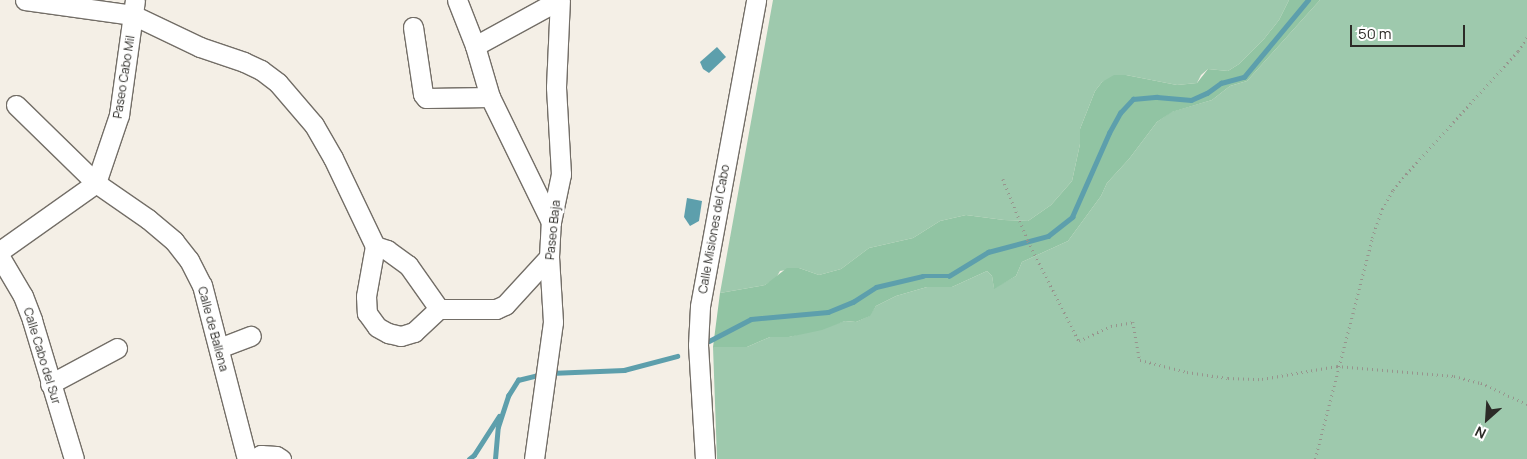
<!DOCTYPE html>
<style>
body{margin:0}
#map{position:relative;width:1527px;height:459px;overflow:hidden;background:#f4efe6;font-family:Manrope,sans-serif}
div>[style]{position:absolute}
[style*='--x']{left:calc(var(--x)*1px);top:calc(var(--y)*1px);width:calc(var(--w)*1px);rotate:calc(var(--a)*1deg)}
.green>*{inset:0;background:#9ec9ad}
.forest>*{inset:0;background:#91c4a3}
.water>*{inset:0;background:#5d9fac}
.stream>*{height:4.5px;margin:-2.25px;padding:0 2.25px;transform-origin:2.25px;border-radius:2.25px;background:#5d9fac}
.path>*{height:2.5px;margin-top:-1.25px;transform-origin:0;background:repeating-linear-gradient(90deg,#97948d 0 1px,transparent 0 5px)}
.roads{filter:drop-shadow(1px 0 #736e67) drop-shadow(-1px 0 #736e67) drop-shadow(0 1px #736e67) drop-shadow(0 -1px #736e67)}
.minor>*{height:19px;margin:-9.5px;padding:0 9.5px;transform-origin:9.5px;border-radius:9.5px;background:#fff}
span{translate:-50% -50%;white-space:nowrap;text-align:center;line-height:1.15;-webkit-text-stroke:5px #fff;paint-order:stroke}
.street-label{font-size:12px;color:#2c2b27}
.north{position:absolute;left:1462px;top:394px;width:50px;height:50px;-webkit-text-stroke:4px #fff;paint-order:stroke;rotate:206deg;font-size:14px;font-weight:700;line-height:20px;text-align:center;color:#2c2b27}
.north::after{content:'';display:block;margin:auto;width:18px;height:22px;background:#2c2b27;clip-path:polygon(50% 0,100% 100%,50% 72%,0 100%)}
.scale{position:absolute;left:1350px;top:25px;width:115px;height:22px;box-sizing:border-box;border:2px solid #2c2b27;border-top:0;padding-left:6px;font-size:15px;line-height:18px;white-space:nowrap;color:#2c2b27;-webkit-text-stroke:4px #fff;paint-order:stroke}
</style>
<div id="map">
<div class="green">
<div style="clip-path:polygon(773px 0,1289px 0,1279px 20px,1264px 39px,1239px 64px,1228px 71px,1208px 69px,1201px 75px,1197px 83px,1177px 85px,1126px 75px,1102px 82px,1095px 91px,1080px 129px,1080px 144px,1072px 181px,1051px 205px,1028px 221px,1004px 220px,966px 215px,940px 221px,913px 238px,869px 248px,841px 269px,819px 275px,799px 268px,780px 271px,776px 278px,765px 285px,720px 293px)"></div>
<div style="clip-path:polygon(1320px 0,1527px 0,1527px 459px,717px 459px,713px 347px,747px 347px,770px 337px,789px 337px,845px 321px,856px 322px,869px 316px,876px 306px,896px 296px,927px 287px,952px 287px,987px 271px,992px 276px,994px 288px,1016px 276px,1022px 262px,1068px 241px,1101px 196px,1107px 183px,1129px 159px,1157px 122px,1171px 112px,1212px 100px,1230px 86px,1247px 81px)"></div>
</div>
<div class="forest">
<div style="clip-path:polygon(1289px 0,1320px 0,1247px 81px,1230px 86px,1212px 100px,1172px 112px,1157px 122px,1129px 159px,1107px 183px,1101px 196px,1068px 241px,1022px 262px,1016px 276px,994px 289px,992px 276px,987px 271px,952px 287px,927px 287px,896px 296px,876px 306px,870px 316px,856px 322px,845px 321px,822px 330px,789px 337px,770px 337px,747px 347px,713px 347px,720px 293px,765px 285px,787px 268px,799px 268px,819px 275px,841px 269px,869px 248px,913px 238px,940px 221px,966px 215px,1004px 220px,1028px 221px,1051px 205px,1072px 181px,1080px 144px,1080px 129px,1095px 91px,1102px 82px,1114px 75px,1126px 75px,1177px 85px,1197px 83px,1208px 69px,1228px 71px,1239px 64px,1264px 39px,1279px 20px)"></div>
</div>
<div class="water">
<div style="clip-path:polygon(717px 47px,726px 57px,709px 73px,703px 69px,700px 62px)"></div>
<div style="clip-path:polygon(687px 198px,702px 201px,699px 221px,690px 226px,684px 217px)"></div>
</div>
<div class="stream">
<div style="--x:709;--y:341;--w:47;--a:-27.6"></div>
<div style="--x:751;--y:319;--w:77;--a:-5.2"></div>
<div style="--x:828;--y:312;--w:27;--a:-22"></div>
<div style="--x:853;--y:302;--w:27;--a:-33"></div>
<div style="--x:876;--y:287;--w:48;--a:-13.2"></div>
<div style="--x:923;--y:276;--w:26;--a:0"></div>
<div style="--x:949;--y:276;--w:46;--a:-31.6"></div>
<div style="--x:988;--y:252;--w:62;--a:-14.9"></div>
<div style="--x:1048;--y:236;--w:31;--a:-38"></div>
<div style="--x:1072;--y:217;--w:92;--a:-66.2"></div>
<div style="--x:1109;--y:133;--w:23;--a:-61"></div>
<div style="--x:1120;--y:113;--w:19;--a:-47"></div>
<div style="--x:1133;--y:99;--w:24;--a:-5"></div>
<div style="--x:1157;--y:97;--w:34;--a:5"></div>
<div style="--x:1191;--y:100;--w:17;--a:-24"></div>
<div style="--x:1207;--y:93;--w:17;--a:-36"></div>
<div style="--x:1221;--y:83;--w:24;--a:-15"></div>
<div style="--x:1244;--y:77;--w:100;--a:-50.3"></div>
<div style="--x:550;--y:373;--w:74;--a:-2.3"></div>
<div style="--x:624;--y:370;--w:55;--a:-14.8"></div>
<div style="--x:469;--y:459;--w:6;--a:-39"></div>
<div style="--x:474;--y:455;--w:46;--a:-57.3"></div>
<div style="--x:495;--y:459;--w:32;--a:-85"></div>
<div style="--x:498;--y:427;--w:33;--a:-72"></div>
<div style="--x:508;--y:396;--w:19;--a:-58"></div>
<div style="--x:518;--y:380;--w:25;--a:-14"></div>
</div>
<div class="path">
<div style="--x:1003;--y:179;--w:67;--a:68"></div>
<div style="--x:1028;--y:241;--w:112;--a:63"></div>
<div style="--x:1079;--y:341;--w:35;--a:-25"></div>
<div style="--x:1111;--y:326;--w:22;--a:-10"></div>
<div style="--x:1133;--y:322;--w:39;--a:80"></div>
<div style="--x:1140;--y:360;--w:49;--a:14.3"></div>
<div style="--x:1187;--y:372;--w:41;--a:8.3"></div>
<div style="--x:1228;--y:378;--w:34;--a:2"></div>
<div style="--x:1262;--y:379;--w:76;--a:-9.8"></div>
<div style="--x:1337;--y:366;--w:117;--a:4.9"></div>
<div style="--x:1454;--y:376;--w:28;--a:15"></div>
<div style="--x:1481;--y:383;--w:51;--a:24.5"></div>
<div style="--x:1315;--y:459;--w:228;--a:-75.5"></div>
<div style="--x:1372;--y:238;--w:31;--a:-71"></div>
<div style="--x:1382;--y:209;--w:22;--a:-60"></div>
<div style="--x:1393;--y:190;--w:21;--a:-51"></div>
<div style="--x:1406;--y:174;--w:166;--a:-47.7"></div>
<div style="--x:1518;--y:51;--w:17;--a:-57"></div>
</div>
<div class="roads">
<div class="minor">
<div style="--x:25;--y:0;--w:109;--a:7.9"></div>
<div style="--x:133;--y:15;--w:74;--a:25.5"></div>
<div style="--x:200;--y:47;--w:46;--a:18.8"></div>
<div style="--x:244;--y:62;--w:19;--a:25"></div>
<div style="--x:261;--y:70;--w:21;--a:37"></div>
<div style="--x:278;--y:83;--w:55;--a:49.4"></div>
<div style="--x:314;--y:125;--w:38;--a:60"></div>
<div style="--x:333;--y:158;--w:98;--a:64.5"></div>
<div style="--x:457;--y:0;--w:49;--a:68.6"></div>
<div style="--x:475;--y:46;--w:53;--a:73.6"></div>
<div style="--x:490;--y:97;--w:139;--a:64"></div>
<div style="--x:413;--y:27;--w:68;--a:81.5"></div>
<div style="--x:423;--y:94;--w:5;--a:53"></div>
<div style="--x:426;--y:98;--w:64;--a:-0.9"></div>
<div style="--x:475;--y:46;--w:96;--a:-28.7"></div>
<div style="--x:16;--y:105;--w:112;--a:44.3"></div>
<div style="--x:96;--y:183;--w:63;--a:34.7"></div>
<div style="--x:148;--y:219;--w:34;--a:40"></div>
<div style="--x:174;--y:241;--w:24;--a:52"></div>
<div style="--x:189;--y:260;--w:28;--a:63"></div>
<div style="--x:202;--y:285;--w:180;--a:75.5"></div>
<div style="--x:375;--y:246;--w:51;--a:100.2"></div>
<div style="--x:366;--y:296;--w:17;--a:87"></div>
<div style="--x:367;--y:313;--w:17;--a:54"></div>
<div style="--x:377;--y:327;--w:13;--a:29"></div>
<div style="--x:388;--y:333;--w:13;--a:13"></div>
<div style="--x:401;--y:336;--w:14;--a:-17"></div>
<div style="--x:414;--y:332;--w:34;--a:-43"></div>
<div style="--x:439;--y:309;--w:57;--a:0"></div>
<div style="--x:496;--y:309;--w:10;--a:-24"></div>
<div style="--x:505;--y:305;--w:65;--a:-47.5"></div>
<div style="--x:375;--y:246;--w:13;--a:18"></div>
<div style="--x:387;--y:250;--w:26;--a:36"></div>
<div style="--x:408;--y:265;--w:54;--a:54.8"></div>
<div style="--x:0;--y:251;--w:118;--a:-35.3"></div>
<div style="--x:96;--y:183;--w:72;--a:-71.3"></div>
<div style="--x:119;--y:115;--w:116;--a:-82.1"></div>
<div style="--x:0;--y:257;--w:45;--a:59.5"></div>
<div style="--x:23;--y:296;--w:26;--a:69"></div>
<div style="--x:32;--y:320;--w:145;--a:73.2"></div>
<div style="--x:219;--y:348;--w:34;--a:-21"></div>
<div style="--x:50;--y:384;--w:76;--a:-28.2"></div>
<div style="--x:254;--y:459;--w:8;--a:-30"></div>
<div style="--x:261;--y:455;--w:15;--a:4"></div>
<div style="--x:276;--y:456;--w:6;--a:31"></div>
<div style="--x:534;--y:459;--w:138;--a:-82.1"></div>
<div style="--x:553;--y:322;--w:65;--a:-93.5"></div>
<div style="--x:549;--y:257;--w:35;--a:-87"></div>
<div style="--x:551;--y:222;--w:49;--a:-78.2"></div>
<div style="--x:561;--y:174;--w:87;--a:-93.3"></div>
<div style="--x:556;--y:87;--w:87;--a:-87.4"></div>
<div style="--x:705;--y:459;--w:114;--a:-93.5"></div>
<div style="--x:698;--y:345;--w:39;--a:-87"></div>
<div style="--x:700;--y:306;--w:311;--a:-79.6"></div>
</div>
</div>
<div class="street-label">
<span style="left:124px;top:77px;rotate:-81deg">Paseo Cabo Mil</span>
<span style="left:714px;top:229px;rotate:-80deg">Calle Misiones del Cabo</span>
<span style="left:553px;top:230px;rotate:-84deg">Paseo Baja</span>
<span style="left:213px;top:329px;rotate:75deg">Calle de Ballena</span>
<span style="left:42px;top:356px;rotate:73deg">Calle Cabo del Sur</span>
</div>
<div class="north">N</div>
<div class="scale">50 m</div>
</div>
